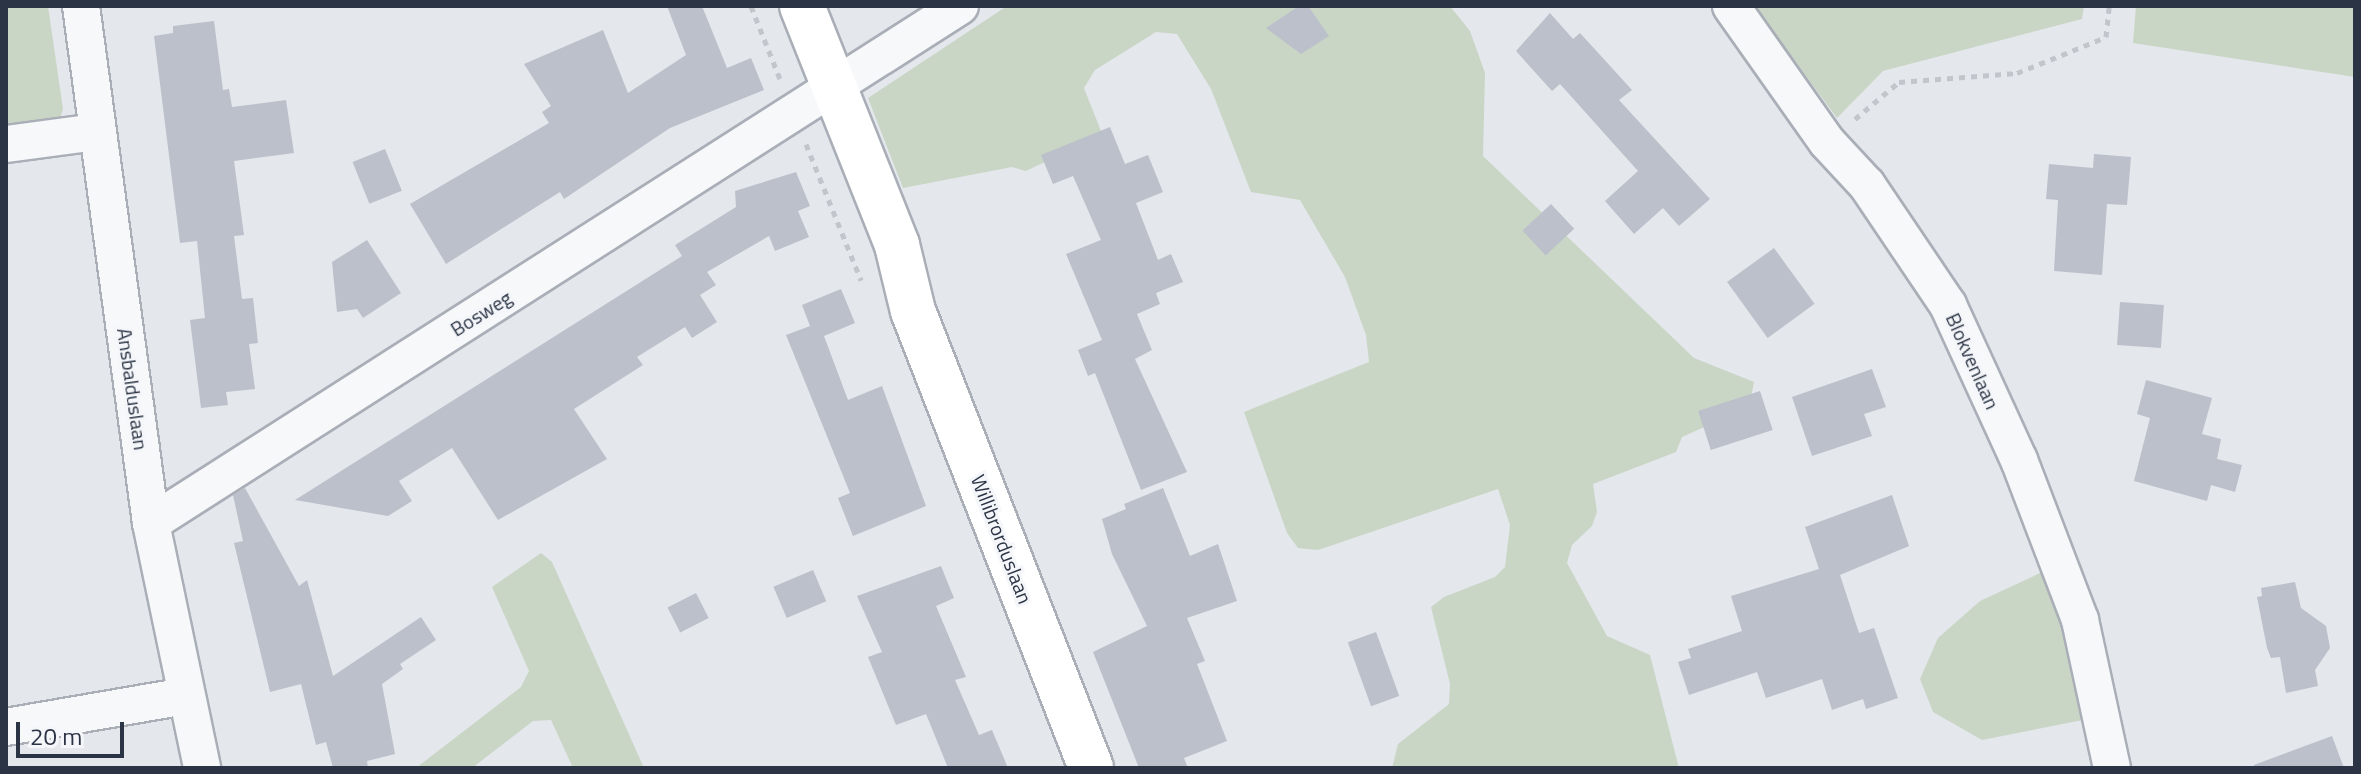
<!DOCTYPE html>
<style>
body{margin:0}
#map{position:relative;width:2361px;height:774px;overflow:hidden;background:#e4e7ec;font-family:"Titillium Web",sans-serif}
div>[style]{position:absolute}
[style*='--x']{left:calc(var(--x)*1px);top:calc(var(--y)*1px);width:calc(var(--w)*1px);rotate:calc(var(--a)*1deg)}
.green>*{inset:0;background:#c9d6c5}
.building>*{inset:0;background:#bbc0ca;transform-origin:0 0}
.path>*{height:5px;margin-top:-2.5px;transform-origin:0;background:repeating-linear-gradient(90deg,#c2c5cb 0 6px,transparent 0 12px)}
.roads{filter:drop-shadow(2px 0 #a9aeb7) drop-shadow(-2px 0 #a9aeb7) drop-shadow(0 2px #a9aeb7) drop-shadow(0 -2px #a9aeb7)}
.street>*{height:36px;margin:-18px;padding:0 18px;transform-origin:18px;border-radius:18px;background:#f7f8fa}
.secondary>*{height:44px;margin:-22px;padding:0 22px;transform-origin:22px;border-radius:22px;background:#fff}
span{translate:-50% -50%;white-space:nowrap;text-align:center;line-height:1.15;-webkit-text-stroke:6px #f4f6f9;paint-order:stroke}
.street-label{font-size:20px;color:#2b3445}
.frame{position:absolute;inset:0;border:8px solid #2b3445;pointer-events:none}
.scale{position:absolute;left:16px;top:722px;width:108px;height:36px;box-sizing:border-box;border:4px solid #2b3445;border-top:0;padding-left:10px;font-size:24px;line-height:28px;white-space:nowrap;color:#2b3445;-webkit-text-stroke:6px #f4f6f9;paint-order:stroke}
</style>
<div id="map">
<div class="green">
<div style="clip-path:polygon(6px 6px,48px 6px,63px 109px,59px 122px,6px 127px)"></div>
<div style="clip-path:polygon(1007px 6px,1450px 6px,1470px 31px,1485px 73px,1483px 156px,1694px 358px,1754px 382px,1749px 407px,1682px 437px,1676px 452px,1593px 484px,1597px 512px,1592px 526px,1572px 545px,1567px 563px,1607px 636px,1650px 655px,1679px 768px,1392px 768px,1398px 744px,1449px 704px,1450px 684px,1431px 607px,1444px 597px,1495px 577px,1505px 567px,1510px 525px,1498px 489px,1318px 550px,1298px 548px,1287px 533px,1244px 412px,1369px 362px,1366px 335px,1345px 277px,1300px 200px,1251px 192px,1211px 89px,1177px 34px,1156px 32px,1095px 70px,1084px 88px,1101px 131px,1095px 138px,1026px 171px,1012px 167px,903px 188px,868px 98px)"></div>
<div style="clip-path:polygon(1754px 6px,2084px 6px,2082px 19px,1883px 71px,1837px 118px)"></div>
<div style="clip-path:polygon(2136px 6px,2355px 6px,2355px 77px,2133px 43px)"></div>
<div style="clip-path:polygon(541px 553px,552px 562px,644px 768px,573px 768px,551px 720px,533px 721px,472px 768px,416px 768px,521px 687px,529px 671px,492px 587px)"></div>
<div style="clip-path:polygon(2051px 568px,2088px 719px,1982px 740px,1933px 712px,1920px 679px,1938px 638px,1980px 601px)"></div>
</div>
<div class="building">
<div style="clip-path:polygon(667px 6px,702px 6px,727px 68px,751px 58px,764px 90px,670px 128px,564px 199px,560px 192px,446px 264px,410px 204px,549px 123px,542px 112px,551px 106px,524px 64px,603px 30px,628px 93px,686px 55px)"></div>
<div style="clip-path:polygon(1299px 6px,1308px 6px,1329px 36px,1301px 54px,1266px 28px)"></div>
<div style="clip-path:polygon(1550px 13px,1573px 39px,1580px 33px,1632px 90px,1619px 100px,1710px 199px,1679px 226px,1663px 208px,1634px 234px,1605px 201px,1638px 171px,1560px 84px,1552px 91px,1516px 51px)"></div>
<div style="clip-path:polygon(214px 21px,223px 90px,229px 89px,232px 107px,286px 100px,294px 153px,234px 161px,244px 235px,234px 236px,242px 299px,253px 298px,258px 343px,249px 344px,255px 389px,226px 392px,228px 405px,201px 408px,190px 320px,205px 318px,197px 241px,180px 243px,154px 36px,173px 33px,173px 26px)"></div>
<div style="clip-path:polygon(1110px 127px,1125px 164px,1148px 155px,1163px 192px,1136px 203px,1158px 260px,1171px 254px,1183px 282px,1156px 293px,1160px 304px,1137px 314px,1152px 350px,1135px 359px,1187px 472px,1141px 490px,1095px 373px,1088px 376px,1078px 350px,1102px 340px,1066px 254px,1101px 240px,1073px 176px,1053px 184px,1041px 155px)"></div>
<div style="left:385px;top:149px;width:45px;height:35px;rotate:68deg"></div>
<div style="clip-path:polygon(2094px 154px,2131px 157px,2127px 205px,2107px 204px,2102px 275px,2054px 271px,2058px 200px,2046px 199px,2049px 164px,2093px 168px)"></div>
<div style="clip-path:polygon(796px 172px,810px 206px,798px 211px,809px 237px,775px 251px,769px 236px,707px 272px,716px 285px,700px 295px,717px 322px,692px 338px,685px 327px,637px 357px,643px 365px,574px 409px,607px 459px,498px 520px,452px 448px,399px 481px,412px 501px,388px 516px,295px 500px,682px 256px,675px 245px,736px 207px,735px 191px)"></div>
<div style="left:1551px;top:204px;width:34px;height:39px;rotate:47deg"></div>
<div style="clip-path:polygon(367px 240px,401px 293px,363px 318px,357px 309px,337px 312px,332px 262px)"></div>
<div style="left:1774px;top:248px;width:69px;height:58px;rotate:54deg"></div>
<div style="clip-path:polygon(841px 289px,855px 323px,824px 336px,848px 400px,882px 386px,926px 506px,853px 536px,838px 498px,850px 493px,786px 335px,810px 326px,802px 305px)"></div>
<div style="left:2120px;top:302px;width:44px;height:43px;rotate:4deg"></div>
<div style="clip-path:polygon(1872px 369px,1886px 407px,1864px 414px,1872px 436px,1812px 456px,1792px 397px)"></div>
<div style="clip-path:polygon(2146px 380px,2212px 398px,2202px 434px,2221px 439px,2217px 459px,2242px 465px,2235px 492px,2211px 485px,2207px 501px,2134px 481px,2150px 418px,2137px 414px)"></div>
<div style="left:1760px;top:391px;width:41px;height:65px;rotate:72deg"></div>
<div style="clip-path:polygon(245px 488px,299px 586px,307px 580px,333px 676px,421px 617px,436px 640px,400px 664px,403px 669px,382px 684px,395px 754px,367px 761px,368px 768px,333px 768px,326px 742px,316px 745px,301px 684px,270px 692px,234px 543px,243px 541px,233px 495px)"></div>
<div style="clip-path:polygon(1163px 488px,1190px 556px,1218px 544px,1237px 601px,1187px 618px,1205px 661px,1197px 664px,1227px 741px,1184px 758px,1188px 768px,1139px 768px,1093px 652px,1147px 626px,1112px 554px,1102px 519px,1126px 509px,1124px 504px)"></div>
<div style="clip-path:polygon(1892px 495px,1909px 546px,1840px 575px,1859px 633px,1874px 628px,1898px 698px,1866px 709px,1863px 699px,1832px 710px,1822px 679px,1766px 698px,1757px 672px,1689px 695px,1678px 662px,1691px 658px,1688px 649px,1742px 631px,1731px 596px,1819px 569px,1805px 527px)"></div>
<div style="clip-path:polygon(941px 566px,954px 598px,936px 606px,966px 677px,955px 680px,979px 735px,992px 730px,1008px 768px,948px 768px,926px 714px,896px 725px,868px 657px,882px 652px,857px 596px)"></div>
<div style="left:813px;top:570px;width:34px;height:43px;rotate:67deg"></div>
<div style="clip-path:polygon(2295px 582px,2301px 608px,2326px 626px,2330px 648px,2315px 670px,2318px 686px,2286px 693px,2280px 657px,2271px 658px,2267px 648px,2257px 597px,2262px 596px,2261px 588px)"></div>
<div style="left:696px;top:593px;width:28px;height:32px;rotate:63deg"></div>
<div style="left:1376px;top:632px;width:68px;height:30px;rotate:70deg"></div>
<div style="clip-path:polygon(2332px 736px,2344px 768px,2254px 768px,2254px 765px)"></div>
</div>
<div class="path">
<div style="--x:751;--y:6;--w:79;--a:68.3"></div>
<div style="--x:1855;--y:119;--w:57;--a:-40.1"></div>
<div style="--x:1899;--y:82;--w:118;--a:-4.4"></div>
<div style="--x:2017;--y:73;--w:96;--a:-22"></div>
<div style="--x:2106;--y:37;--w:31;--a:-84"></div>
<div style="--x:806;--y:144;--w:147;--a:68"></div>
</div>
<div class="roads">
<div class="street">
<div style="--x:81;--y:6;--w:522;--a:82.29"></div>
<div style="--x:151;--y:523;--w:250;--a:78.2"></div>
<div style="--x:1731;--y:6;--w:166;--a:54.8"></div>
<div style="--x:1827;--y:142;--w:59;--a:47.1"></div>
<div style="--x:1867;--y:185;--w:145;--a:56"></div>
<div style="--x:1948;--y:305;--w:170;--a:65.4"></div>
<div style="--x:2019;--y:460;--w:171;--a:69.1"></div>
<div style="--x:2080;--y:620;--w:151;--a:77.8"></div>
<div style="--x:6;--y:144;--w:91;--a:-7.6"></div>
<div style="--x:151;--y:523;--w:960;--a:-32.58"></div>
<div style="--x:6;--y:727;--w:182;--a:-9.8"></div>
</div>
<div class="secondary">
<div style="--x:802;--y:6;--w:257;--a:68.3"></div>
<div style="--x:897;--y:245;--w:68;--a:76.4"></div>
<div style="--x:913;--y:311;--w:490;--a:68.7"></div>
</div>
</div>
<div class="street-label">
<span style="left:481px;top:313px;rotate:-32deg">Bosweg</span>
<span style="left:1973px;top:361px;rotate:66deg">Blokvenlaan</span>
<span style="left:133px;top:389px;rotate:82deg">Ansbalduslaan</span>
<span style="left:1002px;top:539px;rotate:69deg">Willibrorduslaan</span>
</div>
<div class="frame"></div>
<div class="scale">20 m</div>
</div>
